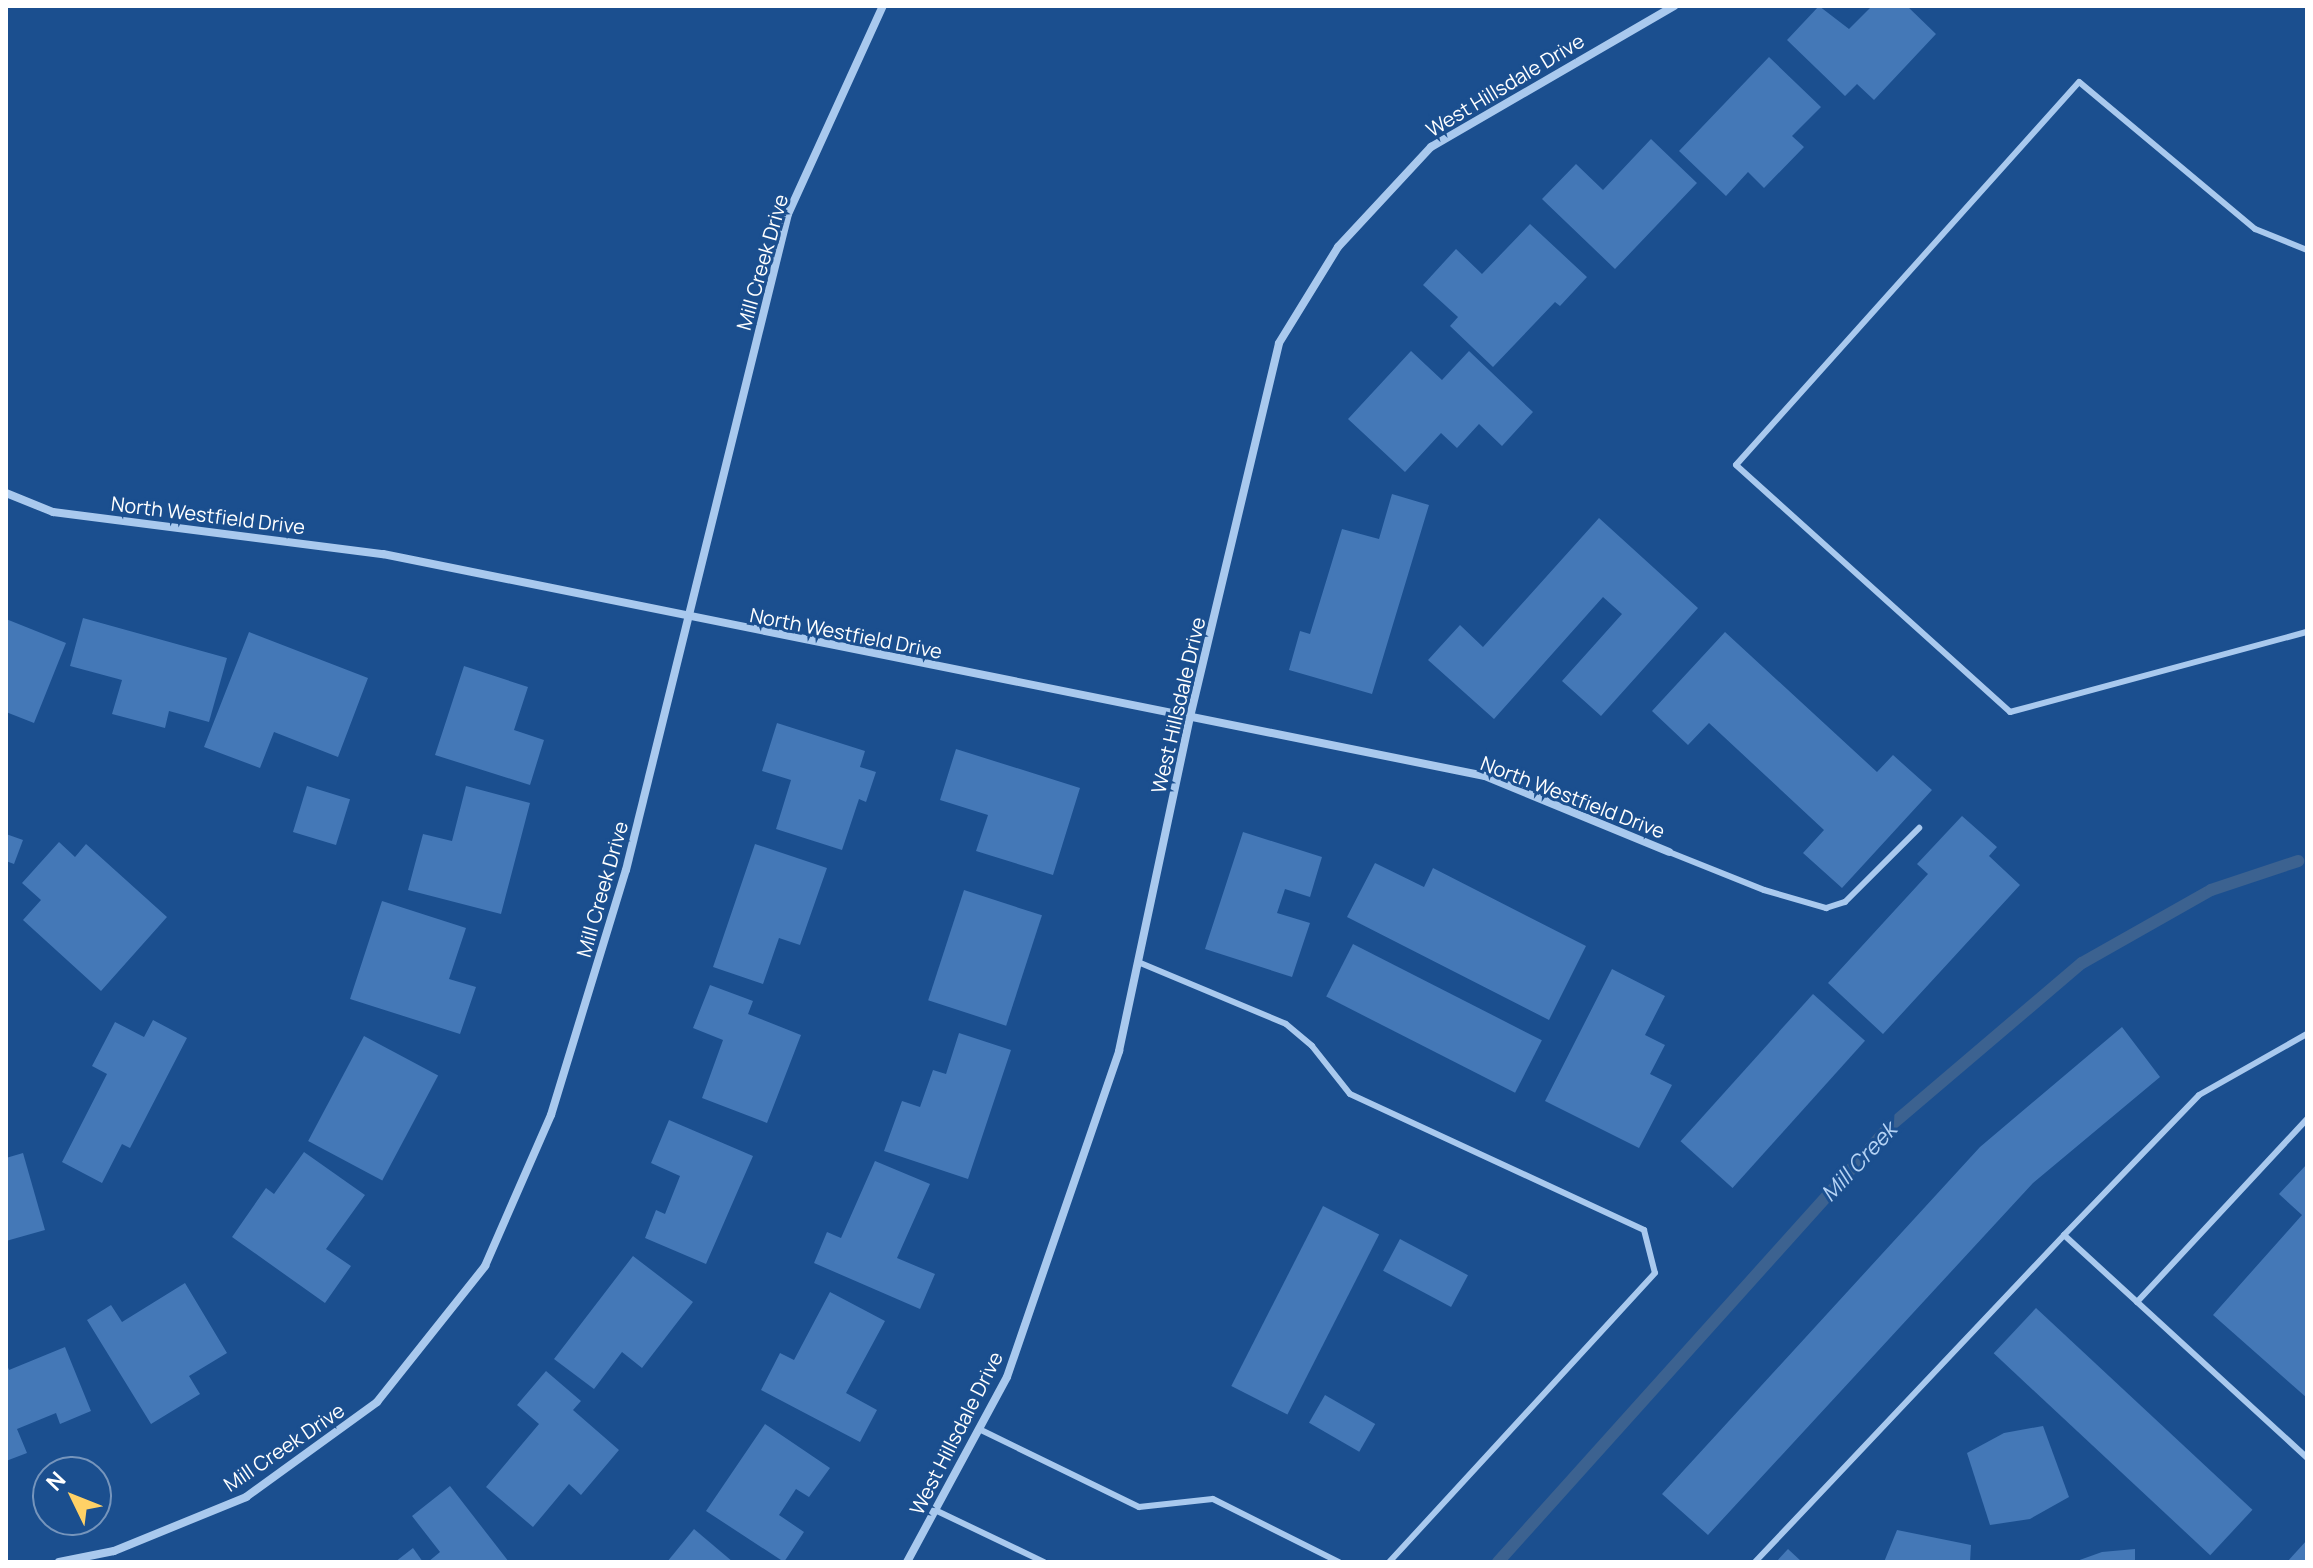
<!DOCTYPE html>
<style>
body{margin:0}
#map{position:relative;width:2313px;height:1568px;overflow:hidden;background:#1b4f8f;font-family:Manrope,sans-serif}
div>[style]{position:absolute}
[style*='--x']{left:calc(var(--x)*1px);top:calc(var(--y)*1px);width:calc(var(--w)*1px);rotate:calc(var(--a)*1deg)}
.stream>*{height:12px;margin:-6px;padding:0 6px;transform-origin:6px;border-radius:6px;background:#3c6290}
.building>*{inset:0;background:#4478b7;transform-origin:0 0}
.lane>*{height:6px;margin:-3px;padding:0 3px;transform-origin:3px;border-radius:3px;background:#a9c9ee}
.street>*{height:8px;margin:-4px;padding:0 4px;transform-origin:4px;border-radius:4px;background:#a9c9ee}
span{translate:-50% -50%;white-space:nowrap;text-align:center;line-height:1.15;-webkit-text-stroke:6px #1b4f8f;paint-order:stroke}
.street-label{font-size:20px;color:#fff}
.water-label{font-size:22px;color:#b5d3f5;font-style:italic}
.frame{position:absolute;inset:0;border:8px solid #fff;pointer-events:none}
.north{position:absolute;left:32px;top:1456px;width:80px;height:80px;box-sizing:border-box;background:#1b4f8f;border:2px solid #7695bc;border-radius:50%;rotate:313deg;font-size:22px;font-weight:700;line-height:32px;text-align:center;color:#fff}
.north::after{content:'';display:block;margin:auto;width:28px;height:36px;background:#ffd166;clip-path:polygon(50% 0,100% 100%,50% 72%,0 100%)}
</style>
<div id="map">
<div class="stream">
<div style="--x:1498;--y:1562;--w:585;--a:-48.05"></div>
<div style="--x:1889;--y:1127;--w:253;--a:-40.4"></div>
<div style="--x:2082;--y:963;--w:148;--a:-29.5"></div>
<div style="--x:2211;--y:890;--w:92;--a:-18.4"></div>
</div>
<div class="building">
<div style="clip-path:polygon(1819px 6px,1849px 29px,1872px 6px,1907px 6px,1936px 34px,1874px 100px,1857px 84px,1845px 96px,1787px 40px)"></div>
<div style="clip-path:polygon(1769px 57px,1821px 107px,1792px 136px,1804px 147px,1764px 188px,1748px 172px,1726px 196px,1679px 151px)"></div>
<div style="clip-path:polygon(1651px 139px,1697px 183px,1615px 269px,1542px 199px,1576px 164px,1603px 190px)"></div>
<div style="clip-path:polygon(1530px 224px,1587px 277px,1560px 306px,1555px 302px,1493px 367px,1450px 326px,1458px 317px,1423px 285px,1456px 249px,1482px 274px)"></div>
<div style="clip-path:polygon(1411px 351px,1442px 380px,1469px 351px,1533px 412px,1502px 446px,1479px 424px,1457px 448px,1441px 433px,1405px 472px,1348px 419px)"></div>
<div style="clip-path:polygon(1392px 494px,1429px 505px,1372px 694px,1289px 670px,1300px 631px,1310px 634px,1342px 529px,1379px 539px)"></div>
<div style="clip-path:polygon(1599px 518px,1698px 608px,1601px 716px,1562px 681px,1622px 614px,1603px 597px,1494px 719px,1428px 660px,1460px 625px,1483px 647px)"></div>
<div style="clip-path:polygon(83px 618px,227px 658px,209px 722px,169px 711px,165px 728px,112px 714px,122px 680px,70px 666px)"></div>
<div style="clip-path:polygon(6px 619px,66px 643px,34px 723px,6px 712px)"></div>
<div style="clip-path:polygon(249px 632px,368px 678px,338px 757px,274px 732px,260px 768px,204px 747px)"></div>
<div style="clip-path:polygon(1725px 632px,1877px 772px,1893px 755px,1932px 790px,1842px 888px,1803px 853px,1824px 830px,1709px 723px,1688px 745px,1652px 711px)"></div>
<div style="clip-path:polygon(464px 666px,528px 687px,514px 730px,544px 740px,530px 785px,435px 755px)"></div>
<div style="clip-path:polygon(777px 723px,865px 751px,860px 767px,876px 772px,866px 802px,859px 799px,842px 850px,776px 829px,791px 780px,762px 771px)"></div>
<div style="clip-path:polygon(956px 749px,1080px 788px,1053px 875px,976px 851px,988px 815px,940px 800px)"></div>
<div style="left:307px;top:786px;width:45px;height:48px;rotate:17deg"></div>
<div style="clip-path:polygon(466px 786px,530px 803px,501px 914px,408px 890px,423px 834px,452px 841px)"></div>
<div style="clip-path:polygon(1962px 816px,1997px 847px,1989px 856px,2020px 885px,1883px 1034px,1828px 983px,1928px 874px,1917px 864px)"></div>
<div style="clip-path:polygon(1243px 832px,1322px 857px,1310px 897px,1285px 889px,1277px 913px,1310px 923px,1292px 977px,1205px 949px)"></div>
<div style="clip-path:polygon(6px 834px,23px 840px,14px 864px,6px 861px)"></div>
<div style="clip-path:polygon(59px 842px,75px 857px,86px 844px,167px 917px,101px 991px,23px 920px,41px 900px,22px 883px)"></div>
<div style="clip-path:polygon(755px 844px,827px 868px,800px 945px,779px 938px,763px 984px,713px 967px)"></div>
<div style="clip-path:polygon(1375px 863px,1424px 887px,1433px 868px,1586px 946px,1549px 1020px,1347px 917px)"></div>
<div style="left:964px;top:890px;width:82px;height:116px;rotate:18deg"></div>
<div style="clip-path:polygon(382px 901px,466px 928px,449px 979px,476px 987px,460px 1034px,350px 999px)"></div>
<div style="left:1353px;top:944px;width:212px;height:59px;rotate:27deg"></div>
<div style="clip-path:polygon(1612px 969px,1665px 996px,1645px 1035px,1665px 1045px,1650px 1074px,1672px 1085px,1639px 1148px,1545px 1101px)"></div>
<div style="clip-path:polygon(710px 985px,753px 1001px,748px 1014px,801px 1035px,767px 1123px,702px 1098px,723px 1040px,693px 1028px)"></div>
<div style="left:1813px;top:994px;width:70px;height:198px;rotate:42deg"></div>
<div style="clip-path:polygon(153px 1020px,187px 1038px,130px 1148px,122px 1144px,102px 1183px,62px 1162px,107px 1074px,92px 1066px,115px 1022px,144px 1037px)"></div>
<div style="clip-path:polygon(2122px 1027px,2160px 1077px,2033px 1183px,1708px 1535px,1662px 1494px,1980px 1147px)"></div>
<div style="clip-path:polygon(959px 1033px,1011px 1050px,968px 1179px,884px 1151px,902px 1101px,920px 1107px,933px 1070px,946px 1074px)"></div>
<div style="left:364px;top:1036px;width:84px;height:119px;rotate:28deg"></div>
<div style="clip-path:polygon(669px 1120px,753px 1156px,706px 1264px,645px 1238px,656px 1210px,665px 1214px,680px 1176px,651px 1163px)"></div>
<div style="clip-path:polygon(304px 1152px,365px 1195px,326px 1249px,351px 1266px,325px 1303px,232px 1237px,266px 1188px,274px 1194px)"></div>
<div style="clip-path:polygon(23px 1153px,45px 1230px,6px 1241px,6px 1158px)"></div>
<div style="clip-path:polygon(875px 1161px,930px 1184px,897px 1258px,935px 1274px,920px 1309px,814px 1263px,827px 1232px,841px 1238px)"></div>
<div style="clip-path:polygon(2307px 1164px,2307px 1398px,2213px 1315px,2302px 1215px,2279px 1194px)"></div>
<div style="left:1323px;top:1206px;width:63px;height:202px;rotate:27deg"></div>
<div style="left:1400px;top:1239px;width:77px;height:36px;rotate:28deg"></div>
<div style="clip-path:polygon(633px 1256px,693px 1302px,642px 1368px,622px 1352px,594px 1389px,554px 1359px)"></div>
<div style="clip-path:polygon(185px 1283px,227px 1353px,189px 1376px,200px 1394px,151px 1424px,87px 1320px,111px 1305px,122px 1322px)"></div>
<div style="clip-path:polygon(830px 1292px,885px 1321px,846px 1393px,877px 1410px,860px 1442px,761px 1390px,780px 1353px,794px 1360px)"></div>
<div style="left:2036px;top:1308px;width:296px;height:62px;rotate:43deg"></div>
<div style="clip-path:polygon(65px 1347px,91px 1411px,60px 1424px,56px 1413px,17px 1429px,27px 1453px,6px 1461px,6px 1362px,9px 1370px)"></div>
<div style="clip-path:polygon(546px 1371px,581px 1401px,573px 1410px,619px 1450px,581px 1495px,569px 1484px,533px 1527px,486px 1487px,539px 1424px,517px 1405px)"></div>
<div style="left:1325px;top:1395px;width:58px;height:32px;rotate:30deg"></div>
<div style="clip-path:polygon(765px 1424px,830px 1468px,809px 1497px,796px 1489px,779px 1515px,804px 1532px,784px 1562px,706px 1511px)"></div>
<div style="clip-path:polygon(2043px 1426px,2069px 1497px,2030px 1519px,1990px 1525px,1967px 1453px,2004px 1433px)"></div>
<div style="clip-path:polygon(450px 1486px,509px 1562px,428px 1562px,440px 1552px,412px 1516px)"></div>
<div style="clip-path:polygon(694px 1529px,733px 1562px,667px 1562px)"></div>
<div style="clip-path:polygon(1897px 1530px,1971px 1545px,1970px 1562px,1884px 1562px)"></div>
<div style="clip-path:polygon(2307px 1540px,2307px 1562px,2287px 1562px)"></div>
<div style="clip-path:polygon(413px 1548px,423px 1562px,395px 1562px)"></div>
<div style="clip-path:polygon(1788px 1549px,1802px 1562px,1776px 1562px)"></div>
<div style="clip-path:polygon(2135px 1549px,2135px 1562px,2074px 1562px,2102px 1552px)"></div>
</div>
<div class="lane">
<div style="--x:2307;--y:250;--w:56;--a:-158"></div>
<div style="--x:2255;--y:229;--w:229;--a:-140.1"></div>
<div style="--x:2079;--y:82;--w:514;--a:131.85"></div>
<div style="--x:1736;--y:465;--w:369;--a:42"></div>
<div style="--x:2010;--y:712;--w:308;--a:-15.1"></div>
<div style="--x:1669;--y:852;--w:102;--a:21.8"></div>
<div style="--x:1764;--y:890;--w:65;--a:16.2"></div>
<div style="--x:1826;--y:908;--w:20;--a:-18"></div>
<div style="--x:1845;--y:902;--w:105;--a:-45"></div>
<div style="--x:1138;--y:962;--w:160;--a:22.7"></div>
<div style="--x:1286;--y:1024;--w:34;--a:40"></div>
<div style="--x:1312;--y:1046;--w:61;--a:51.6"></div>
<div style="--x:1350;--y:1094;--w:324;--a:24.8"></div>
<div style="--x:1644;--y:1230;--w:44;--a:75.7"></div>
<div style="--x:1655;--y:1273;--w:393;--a:132.6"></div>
<div style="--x:2064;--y:1235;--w:194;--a:-46"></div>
<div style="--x:2199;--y:1095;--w:124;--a:-29.5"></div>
<div style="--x:2137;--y:1302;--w:250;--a:-47.1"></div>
<div style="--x:979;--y:1429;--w:178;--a:26"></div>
<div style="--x:1139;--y:1507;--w:74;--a:-6.2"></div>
<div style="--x:1213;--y:1499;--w:141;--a:26.6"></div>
<div style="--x:935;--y:1510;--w:121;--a:25.5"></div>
<div style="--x:1755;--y:1562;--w:450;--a:-46.6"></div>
<div style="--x:2064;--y:1235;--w:330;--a:42.5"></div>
</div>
<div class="street">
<div style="--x:6;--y:493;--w:51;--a:22"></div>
<div style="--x:53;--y:512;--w:333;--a:7.3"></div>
<div style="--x:383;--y:554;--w:1124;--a:11.39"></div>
<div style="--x:1485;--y:776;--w:199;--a:22.4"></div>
<div style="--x:59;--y:1562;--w:56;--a:-11.3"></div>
<div style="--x:114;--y:1551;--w:143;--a:-22.2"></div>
<div style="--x:246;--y:1497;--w:162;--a:-35.9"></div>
<div style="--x:377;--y:1402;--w:174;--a:-51.5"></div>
<div style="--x:485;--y:1266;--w:165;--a:-66.4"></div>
<div style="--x:551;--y:1115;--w:256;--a:-73"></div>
<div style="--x:626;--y:870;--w:676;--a:-76.13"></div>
<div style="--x:788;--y:214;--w:229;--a:-65.5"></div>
<div style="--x:907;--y:1562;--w:210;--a:-61.6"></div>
<div style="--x:1007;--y:1377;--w:345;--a:-71"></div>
<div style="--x:1119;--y:1051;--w:341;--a:-78"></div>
<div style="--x:1190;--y:717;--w:384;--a:-76.6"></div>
<div style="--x:1279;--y:343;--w:113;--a:-58.4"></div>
<div style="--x:1338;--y:247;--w:137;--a:-47.1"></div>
<div style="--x:1431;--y:147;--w:281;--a:-30.1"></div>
</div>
<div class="street-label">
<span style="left:1505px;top:85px;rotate:-31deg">West Hillsdale Drive</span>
<span style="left:762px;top:262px;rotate:-74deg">Mill Creek Drive</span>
<span style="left:208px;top:515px;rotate:7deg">North Westfield Drive</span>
<span style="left:846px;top:633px;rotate:11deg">North Westfield Drive</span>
<span style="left:1178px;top:705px;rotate:-77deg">West Hillsdale Drive</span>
<span style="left:1573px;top:797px;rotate:21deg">North Westfield Drive</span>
<span style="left:602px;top:889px;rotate:-74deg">Mill Creek Drive</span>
<span style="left:956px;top:1433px;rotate:-63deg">West Hillsdale Drive</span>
<span style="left:284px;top:1447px;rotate:-34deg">Mill Creek Drive</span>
</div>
<div class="water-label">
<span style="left:1859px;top:1162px;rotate:-47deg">Mill Creek</span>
</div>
<div class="frame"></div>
<div class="north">N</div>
</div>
